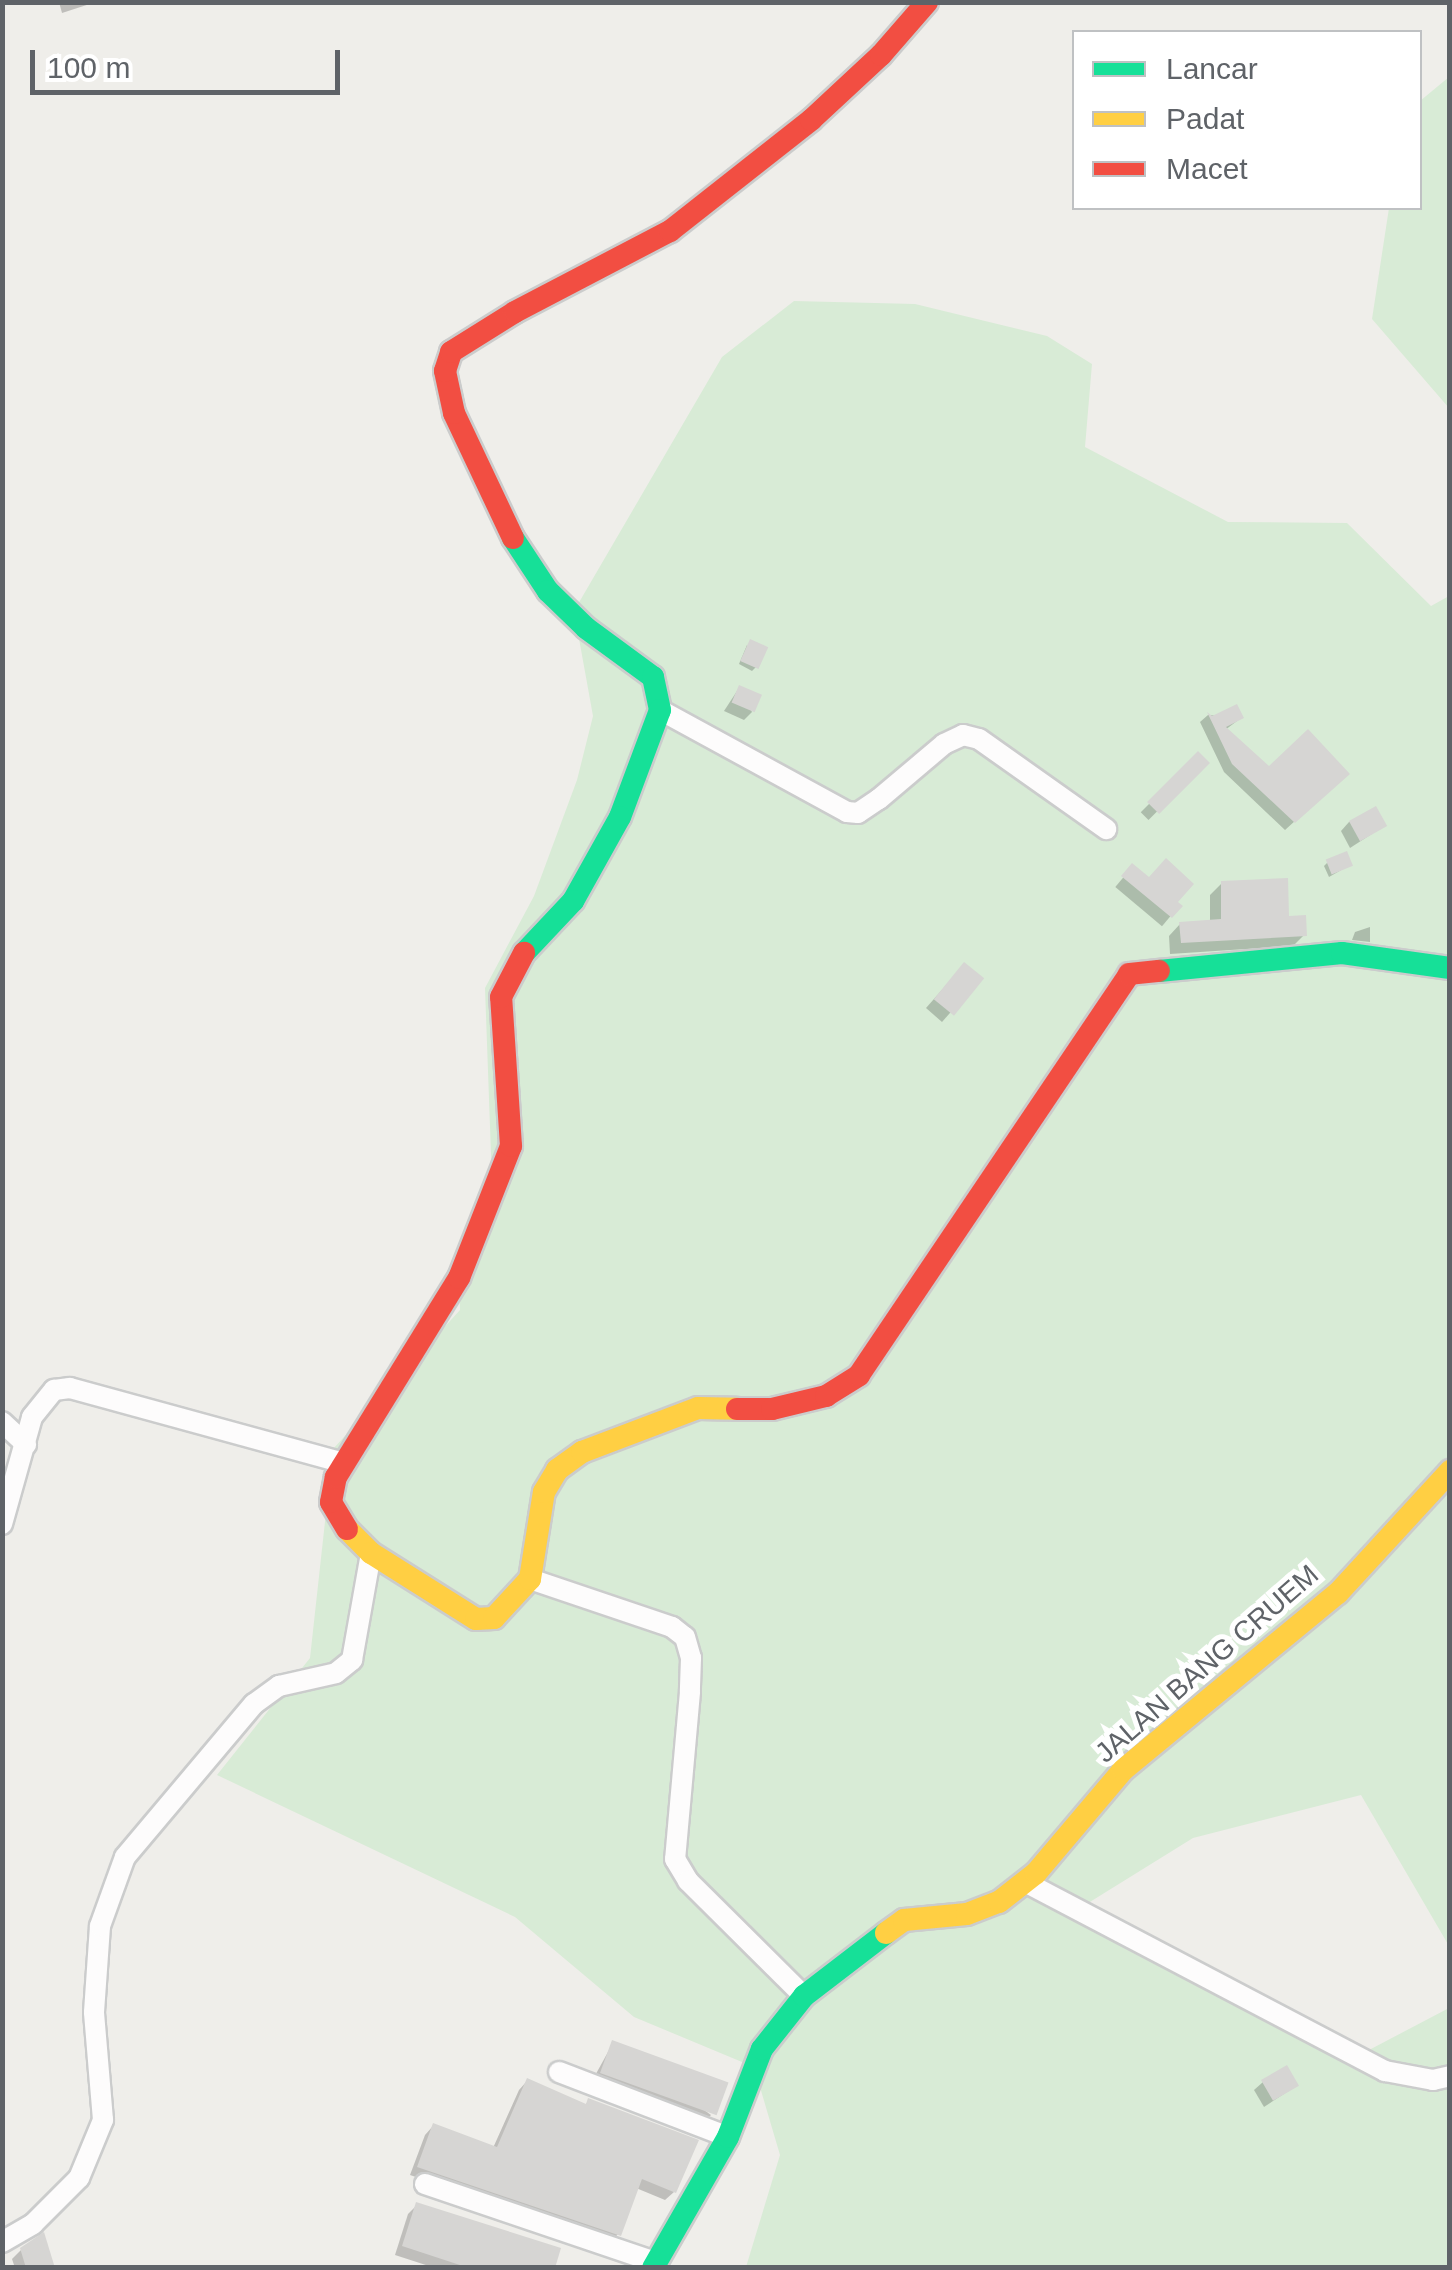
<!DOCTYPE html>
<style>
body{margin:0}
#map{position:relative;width:1452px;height:2270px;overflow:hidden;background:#efeeea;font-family:Helvetica,sans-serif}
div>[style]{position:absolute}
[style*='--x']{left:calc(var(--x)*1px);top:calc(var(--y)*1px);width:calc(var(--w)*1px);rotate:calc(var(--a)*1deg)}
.green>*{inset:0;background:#d8ebd6}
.shadow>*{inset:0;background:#0003;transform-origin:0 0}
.building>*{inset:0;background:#d6d5d3;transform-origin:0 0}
.roads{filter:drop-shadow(2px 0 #cbcccc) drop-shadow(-2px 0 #cbcccc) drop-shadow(0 2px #cbcccc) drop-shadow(0 -2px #cbcccc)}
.street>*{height:20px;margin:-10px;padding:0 10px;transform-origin:10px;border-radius:10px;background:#fdfcfc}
.fast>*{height:22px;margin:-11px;padding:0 11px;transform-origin:11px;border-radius:11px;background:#16e098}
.slow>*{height:22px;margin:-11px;padding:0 11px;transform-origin:11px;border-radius:11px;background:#ffcf43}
.jam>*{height:22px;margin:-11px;padding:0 11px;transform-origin:11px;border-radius:11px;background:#f24e42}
span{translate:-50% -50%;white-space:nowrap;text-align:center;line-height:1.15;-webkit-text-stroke:10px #fff;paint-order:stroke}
.street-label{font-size:28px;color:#5f6368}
.frame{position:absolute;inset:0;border:5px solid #5f6368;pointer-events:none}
.legend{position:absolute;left:1072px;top:30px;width:350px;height:180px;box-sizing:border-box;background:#fff;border:2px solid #bfc1c3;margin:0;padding:12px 18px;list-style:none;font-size:30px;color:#5f6368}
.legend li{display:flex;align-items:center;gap:20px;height:50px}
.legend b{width:50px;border:2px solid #bfc1c3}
.scale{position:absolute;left:30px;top:50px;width:310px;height:45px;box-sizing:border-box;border:5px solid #5f6368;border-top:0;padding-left:12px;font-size:30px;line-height:35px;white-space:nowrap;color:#5f6368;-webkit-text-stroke:8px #fff;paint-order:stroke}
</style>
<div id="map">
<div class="green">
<div style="clip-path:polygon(1449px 77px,1449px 408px,1372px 319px,1389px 208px,1420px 208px,1420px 101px)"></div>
<div style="clip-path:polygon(794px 301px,915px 304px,1047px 336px,1092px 364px,1085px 447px,1228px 522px,1347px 523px,1431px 606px,1449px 596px,1449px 1946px,1361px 1795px,1193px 1838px,1085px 1905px,1369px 2050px,1449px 2008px,1449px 2267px,746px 2267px,780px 2155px,754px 2067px,634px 2017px,515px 1917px,217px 1775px,310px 1658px,333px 1449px,460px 1310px,459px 1278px,492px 1182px,485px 988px,534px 896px,577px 780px,593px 716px,574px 611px,722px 357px)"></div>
</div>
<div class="shadow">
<div style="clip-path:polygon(59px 2px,96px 2px,62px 13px)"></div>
<div style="clip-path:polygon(747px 645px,756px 667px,752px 671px,739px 664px)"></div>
<div style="clip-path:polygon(739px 688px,752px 712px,744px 720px,724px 711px)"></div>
<div style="clip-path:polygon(1208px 715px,1241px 718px,1225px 730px,1269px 769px,1338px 782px,1285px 830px,1224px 772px,1200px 722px)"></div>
<div style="left:1198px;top:755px;width:11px;height:81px;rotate:45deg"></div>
<div style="clip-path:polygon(1349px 822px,1384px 826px,1350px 848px,1341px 831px)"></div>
<div style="clip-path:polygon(1328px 862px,1350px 865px,1329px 877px,1324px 866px)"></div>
<div style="left:1132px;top:867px;width:61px;height:26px;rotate:40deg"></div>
<div style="clip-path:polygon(1222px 883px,1286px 918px,1304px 935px,1293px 946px,1170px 954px,1169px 936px,1180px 924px,1210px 922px,1210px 895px)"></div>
<div style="clip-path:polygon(1370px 927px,1370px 942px,1352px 940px,1355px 932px)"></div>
<div style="clip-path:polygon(956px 974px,980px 979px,942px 1022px,926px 1008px)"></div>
<div style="clip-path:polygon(613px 2043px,711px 2115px,703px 2124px,592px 2081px)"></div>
<div style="clip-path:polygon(527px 2081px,584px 2106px,589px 2101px,674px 2192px,665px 2200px,636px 2188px,618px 2234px,610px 2243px,410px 2175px,425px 2135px,433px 2126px,493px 2148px,519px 2090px)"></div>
<div style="clip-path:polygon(1263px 2082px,1296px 2086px,1264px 2107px,1254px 2090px)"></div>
<div style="clip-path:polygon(417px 2205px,552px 2268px,435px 2268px,395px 2255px,408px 2214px)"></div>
<div style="clip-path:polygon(21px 2250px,53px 2268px,15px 2268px,12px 2259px)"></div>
</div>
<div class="building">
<div style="left:750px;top:639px;width:20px;height:24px;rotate:24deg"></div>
<div style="left:739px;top:685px;width:25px;height:19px;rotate:23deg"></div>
<div style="clip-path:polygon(1237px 704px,1244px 718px,1226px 727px,1269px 766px,1308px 729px,1350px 774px,1295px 823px,1232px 764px,1207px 712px,1212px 716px)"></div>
<div style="left:1198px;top:751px;width:17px;height:72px;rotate:45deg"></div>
<div style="left:1376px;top:806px;width:23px;height:31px;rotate:61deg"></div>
<div style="left:1347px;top:851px;width:16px;height:23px;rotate:68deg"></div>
<div style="clip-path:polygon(1166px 858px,1194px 884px,1178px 902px,1183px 906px,1172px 918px,1121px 876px,1132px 863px,1149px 877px)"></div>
<div style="clip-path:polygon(1288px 878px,1289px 916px,1306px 915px,1307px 936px,1181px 943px,1179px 922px,1221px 919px,1221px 881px)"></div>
<div style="left:964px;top:962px;width:26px;height:48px;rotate:39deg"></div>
<div style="left:612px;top:2040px;width:124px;height:35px;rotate:20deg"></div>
<div style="left:1287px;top:2065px;width:24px;height:30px;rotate:60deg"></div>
<div style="clip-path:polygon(527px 2078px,586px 2104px,588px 2098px,699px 2140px,676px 2193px,642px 2179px,621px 2236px,417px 2167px,433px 2123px,497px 2147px)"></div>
<div style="clip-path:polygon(416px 2202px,561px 2248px,555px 2268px,469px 2268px,402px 2246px)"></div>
<div style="clip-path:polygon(44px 2232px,55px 2268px,26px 2268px,20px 2248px)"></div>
</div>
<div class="roads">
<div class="street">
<div style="--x:660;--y:710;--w:213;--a:28.6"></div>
<div style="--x:847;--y:812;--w:11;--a:5"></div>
<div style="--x:858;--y:813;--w:25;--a:-34"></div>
<div style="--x:879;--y:799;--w:85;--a:-40.2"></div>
<div style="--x:944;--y:744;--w:21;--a:-25"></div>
<div style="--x:963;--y:735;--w:16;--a:14"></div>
<div style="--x:979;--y:739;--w:156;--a:35.3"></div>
<div style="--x:2;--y:1422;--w:33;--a:43"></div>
<div style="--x:2;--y:1524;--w:111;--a:-74.3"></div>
<div style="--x:32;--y:1417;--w:35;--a:-51"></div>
<div style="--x:54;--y:1390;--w:16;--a:-7"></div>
<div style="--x:70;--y:1388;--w:285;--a:15.3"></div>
<div style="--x:530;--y:1579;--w:150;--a:18.7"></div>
<div style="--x:672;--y:1627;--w:16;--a:38"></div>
<div style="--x:685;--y:1637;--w:22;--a:74"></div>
<div style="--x:691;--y:1658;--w:34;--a:92"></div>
<div style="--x:690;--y:1692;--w:168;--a:95.1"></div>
<div style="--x:675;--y:1859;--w:26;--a:59"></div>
<div style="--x:688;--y:1881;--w:163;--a:44.8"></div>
<div style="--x:1025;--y:1882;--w:407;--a:27.7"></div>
<div style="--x:1385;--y:2071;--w:49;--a:10.6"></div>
<div style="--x:1433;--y:2080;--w:17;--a:-13"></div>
<div style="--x:559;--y:2072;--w:181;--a:21"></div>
<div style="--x:425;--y:2184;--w:243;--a:18.7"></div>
<div style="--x:2;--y:2242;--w:36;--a:-30"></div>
<div style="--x:33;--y:2224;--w:65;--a:-45"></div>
<div style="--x:79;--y:2178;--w:63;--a:-67.5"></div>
<div style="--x:103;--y:2120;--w:108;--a:-94.8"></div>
<div style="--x:94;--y:2012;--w:86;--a:-86"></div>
<div style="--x:100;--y:1926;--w:73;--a:-70.1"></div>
<div style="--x:125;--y:1857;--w:200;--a:-49.9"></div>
<div style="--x:254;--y:1704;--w:31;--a:-36"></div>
<div style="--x:279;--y:1686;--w:58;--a:-12.8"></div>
<div style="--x:336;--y:1673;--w:21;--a:-39"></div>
<div style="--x:352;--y:1660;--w:109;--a:-79.9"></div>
</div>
<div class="fast">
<div style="--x:513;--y:538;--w:64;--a:56.6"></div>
<div style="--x:548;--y:591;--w:53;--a:44.2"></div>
<div style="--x:586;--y:628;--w:83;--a:36.2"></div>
<div style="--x:653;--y:677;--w:34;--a:78"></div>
<div style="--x:660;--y:710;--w:114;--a:110.5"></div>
<div style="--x:620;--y:817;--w:96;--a:119.2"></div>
<div style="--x:573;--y:901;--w:71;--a:133.3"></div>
<div style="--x:1159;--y:971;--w:184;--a:-5.6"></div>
<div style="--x:1342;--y:953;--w:109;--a:7.9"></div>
<div style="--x:653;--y:2268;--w:151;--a:-60.2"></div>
<div style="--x:728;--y:2137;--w:94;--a:-68.9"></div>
<div style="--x:762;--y:2049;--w:68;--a:-51.6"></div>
<div style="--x:804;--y:1996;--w:103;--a:-37.5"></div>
</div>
<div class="slow">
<div style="--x:347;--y:1529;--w:34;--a:45"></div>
<div style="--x:371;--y:1553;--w:124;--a:32.2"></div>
<div style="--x:476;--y:1619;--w:18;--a:-3"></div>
<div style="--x:494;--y:1618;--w:53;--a:-47.3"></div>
<div style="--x:530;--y:1579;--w:88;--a:-80.9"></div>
<div style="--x:544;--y:1492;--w:26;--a:-59"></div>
<div style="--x:557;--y:1470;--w:31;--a:-36"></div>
<div style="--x:582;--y:1452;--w:124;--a:-20.8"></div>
<div style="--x:698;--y:1408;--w:39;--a:1"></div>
<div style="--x:886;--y:1933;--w:22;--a:-36"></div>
<div style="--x:904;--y:1920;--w:63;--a:-5.4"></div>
<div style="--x:967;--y:1914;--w:34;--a:-21"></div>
<div style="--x:999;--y:1902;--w:47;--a:-38.1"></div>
<div style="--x:1036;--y:1873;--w:135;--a:-49.8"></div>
<div style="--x:1123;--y:1770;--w:278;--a:-39.5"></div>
<div style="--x:1338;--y:1593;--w:166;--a:-47.4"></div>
</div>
<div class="jam">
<div style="--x:513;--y:538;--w:138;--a:-115.3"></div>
<div style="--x:454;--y:413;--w:43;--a:-102.1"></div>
<div style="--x:445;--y:371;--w:20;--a:-72"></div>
<div style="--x:451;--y:352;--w:75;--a:-32"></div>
<div style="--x:515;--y:312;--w:175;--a:-27.6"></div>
<div style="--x:670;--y:231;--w:179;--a:-38.2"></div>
<div style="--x:811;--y:120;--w:96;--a:-42.9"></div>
<div style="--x:881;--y:55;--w:70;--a:-49"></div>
<div style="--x:737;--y:1409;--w:35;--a:0"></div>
<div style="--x:772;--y:1409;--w:56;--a:-13.5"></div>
<div style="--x:826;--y:1396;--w:39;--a:-32"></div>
<div style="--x:859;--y:1375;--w:483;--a:-56"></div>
<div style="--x:1129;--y:974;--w:30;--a:-6"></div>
<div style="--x:347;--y:1529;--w:31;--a:-121"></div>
<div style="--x:331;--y:1502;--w:25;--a:-79"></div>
<div style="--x:336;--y:1477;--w:234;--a:-58.3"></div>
<div style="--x:459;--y:1278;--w:142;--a:-68.5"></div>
<div style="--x:511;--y:1146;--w:149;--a:-93.8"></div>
<div style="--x:501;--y:997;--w:50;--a:-62.4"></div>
</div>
</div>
<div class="street-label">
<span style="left:1207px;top:1664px;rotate:-41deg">JALAN BANG CRUEM</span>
</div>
<div class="frame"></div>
<ul class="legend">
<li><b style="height:12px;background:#16e098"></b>Lancar</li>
<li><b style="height:12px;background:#ffcf43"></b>Padat</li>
<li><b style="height:12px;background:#f24e42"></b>Macet</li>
</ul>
<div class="scale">100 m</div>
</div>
